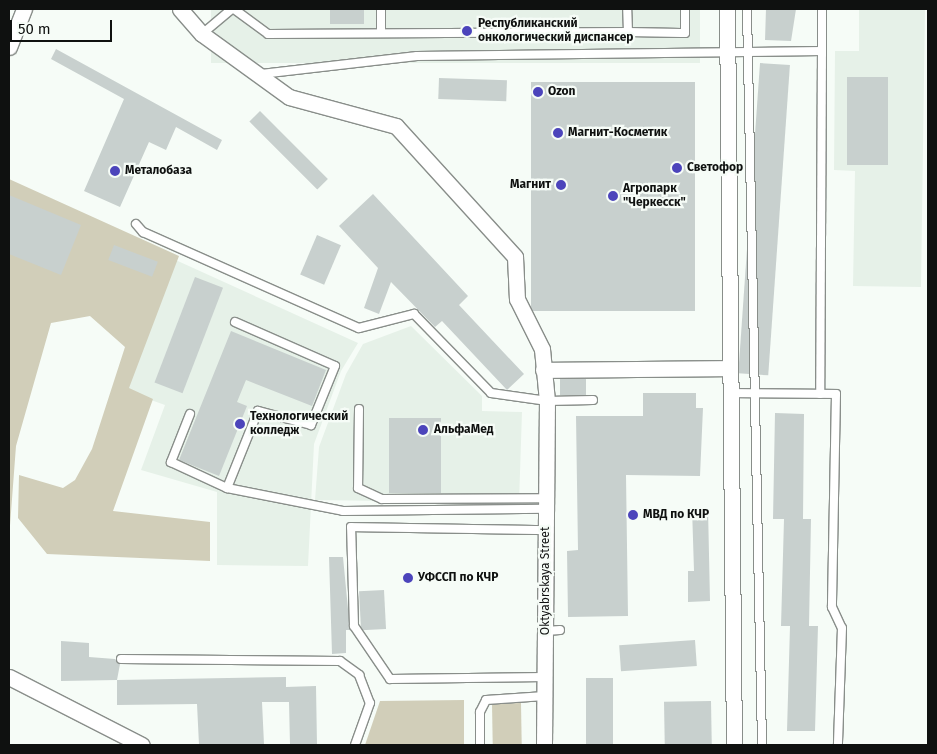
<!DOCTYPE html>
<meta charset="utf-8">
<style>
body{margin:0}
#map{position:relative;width:937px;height:754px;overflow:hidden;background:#f6fcf7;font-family:"Fira Sans",sans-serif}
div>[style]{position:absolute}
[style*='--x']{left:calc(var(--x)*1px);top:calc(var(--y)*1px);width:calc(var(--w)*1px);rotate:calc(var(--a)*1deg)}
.built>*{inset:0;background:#e6f1e8;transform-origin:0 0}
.green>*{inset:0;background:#d1ceb9;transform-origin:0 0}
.building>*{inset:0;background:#c8d0ce;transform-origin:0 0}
.roads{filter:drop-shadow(1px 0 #898e8a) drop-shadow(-1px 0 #898e8a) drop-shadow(0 1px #898e8a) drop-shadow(0 -1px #898e8a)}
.service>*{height:8px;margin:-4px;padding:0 4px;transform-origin:4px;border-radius:4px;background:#fff}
.minor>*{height:15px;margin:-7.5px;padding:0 7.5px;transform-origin:7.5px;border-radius:7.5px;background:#fff}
.dots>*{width:14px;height:14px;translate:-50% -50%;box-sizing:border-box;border:2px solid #f6fcf7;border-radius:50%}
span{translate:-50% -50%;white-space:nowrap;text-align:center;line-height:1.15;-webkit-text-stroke:4.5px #f6fcf7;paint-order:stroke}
.poi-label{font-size:12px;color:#0f1110;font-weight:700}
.left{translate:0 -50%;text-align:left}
.right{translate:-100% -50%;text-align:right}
.street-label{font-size:12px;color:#0f1110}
.frame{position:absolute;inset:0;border:10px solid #0f1110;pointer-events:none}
.scale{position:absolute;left:10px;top:20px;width:102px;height:22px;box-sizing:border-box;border:2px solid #0f1110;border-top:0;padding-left:6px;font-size:15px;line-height:18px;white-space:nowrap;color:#0f1110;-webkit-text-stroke:4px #f6fcf7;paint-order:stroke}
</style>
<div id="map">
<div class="built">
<div style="left:211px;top:9px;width:489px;height:54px"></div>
<div style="clip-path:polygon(859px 9px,925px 9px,921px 287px,853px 286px,855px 171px,834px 170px,835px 51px,859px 51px)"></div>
<div style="clip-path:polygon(169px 257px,358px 343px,341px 371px,314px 444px,308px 566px,217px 565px,217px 492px,141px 470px,165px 405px,120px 389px)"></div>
<div style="clip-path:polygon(411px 326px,482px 396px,482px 411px,522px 412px,519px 503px,315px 500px,319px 447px,346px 374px,363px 344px)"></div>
</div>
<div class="green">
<div style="clip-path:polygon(9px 179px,179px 256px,129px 388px,153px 399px,113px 511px,210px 522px,210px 561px,47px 554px,18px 518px,19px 475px,63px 488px,75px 480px,92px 449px,125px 347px,90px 316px,51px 323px,16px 446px,9px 539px)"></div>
<div style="clip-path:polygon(464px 700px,464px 745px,365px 745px,380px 701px)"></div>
<div style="left:521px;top:703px;width:42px;height:29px;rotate:89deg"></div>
</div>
<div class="building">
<div style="left:330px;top:9px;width:34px;height:15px"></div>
<div style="clip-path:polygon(766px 9px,796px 9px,791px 41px,765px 40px)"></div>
<div style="clip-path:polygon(56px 49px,222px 140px,217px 150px,176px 127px,166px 150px,149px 142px,120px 207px,84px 191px,124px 99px,51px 59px)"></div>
<div style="left:760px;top:63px;width:30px;height:311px;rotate:4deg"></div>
<div style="left:847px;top:77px;width:41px;height:88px"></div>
<div style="left:439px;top:78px;width:68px;height:21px;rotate:2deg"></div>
<div style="left:531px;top:82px;width:164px;height:229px"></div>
<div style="left:260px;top:111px;width:96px;height:15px;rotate:45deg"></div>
<div style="clip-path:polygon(373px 194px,468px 296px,459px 305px,524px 374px,507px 390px,442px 321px,435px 327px,391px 282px,379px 314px,364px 308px,378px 268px,339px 226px)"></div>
<div style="clip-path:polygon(9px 195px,81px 225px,61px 275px,9px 254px)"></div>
<div style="left:317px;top:235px;width:26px;height:43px;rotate:23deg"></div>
<div style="left:114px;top:245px;width:47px;height:16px;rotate:21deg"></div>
<div style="left:195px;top:277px;width:30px;height:113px;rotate:21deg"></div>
<div style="clip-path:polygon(231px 331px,326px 370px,312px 406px,246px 380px,237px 402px,247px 406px,219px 476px,179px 460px)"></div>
<div style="left:560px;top:379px;width:26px;height:16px"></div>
<div style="clip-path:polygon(643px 393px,696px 393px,696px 408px,703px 408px,700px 476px,626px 475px,628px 616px,568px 617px,567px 551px,578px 550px,576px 416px,643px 416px)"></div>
<div style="clip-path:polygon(775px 413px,804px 414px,803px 519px,811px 519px,809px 626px,818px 626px,815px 731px,787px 731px,790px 626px,781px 626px,784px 519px,773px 519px)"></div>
<div style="left:389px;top:418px;width:52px;height:75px"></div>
<div style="clip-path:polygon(692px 508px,708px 508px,710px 601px,688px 602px,688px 571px,694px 571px)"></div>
<div style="clip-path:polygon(329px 557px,343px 557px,350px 630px,346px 630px,346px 653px,332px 654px)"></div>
<div style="left:384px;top:590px;width:39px;height:25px;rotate:87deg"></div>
<div style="left:695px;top:640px;width:26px;height:76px;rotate:86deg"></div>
<div style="clip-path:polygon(61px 641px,89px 643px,89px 657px,115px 659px,120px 664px,117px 680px,61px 681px)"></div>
<div style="clip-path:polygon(286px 677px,286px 687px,316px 686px,317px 745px,290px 745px,289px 702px,262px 702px,264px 744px,242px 745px,199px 745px,197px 704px,117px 705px,117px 680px)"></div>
<div style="left:586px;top:678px;width:27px;height:67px"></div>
<div style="left:711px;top:701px;width:44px;height:47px;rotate:89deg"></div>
</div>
<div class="roads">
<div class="service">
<div style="--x:234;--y:9;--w:42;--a:36.3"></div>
<div style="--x:268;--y:34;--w:360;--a:-0.3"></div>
<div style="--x:628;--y:32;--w:23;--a:-92"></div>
<div style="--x:747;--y:9;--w:736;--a:88.83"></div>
<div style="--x:628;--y:32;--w:57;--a:1"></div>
<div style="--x:685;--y:33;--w:24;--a:-90"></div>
<div style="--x:381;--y:33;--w:24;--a:-90"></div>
<div style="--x:202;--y:34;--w:39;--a:-40"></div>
<div style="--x:822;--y:51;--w:42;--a:-90"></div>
<div style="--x:261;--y:74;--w:157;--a:-6.6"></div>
<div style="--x:417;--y:56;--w:405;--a:-0.7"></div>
<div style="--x:822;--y:51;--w:343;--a:90.3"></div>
<div style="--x:136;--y:224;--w:11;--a:49"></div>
<div style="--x:143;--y:232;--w:236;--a:24"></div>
<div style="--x:359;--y:328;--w:57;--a:-14.3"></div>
<div style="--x:414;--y:314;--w:110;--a:45.7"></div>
<div style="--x:491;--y:393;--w:57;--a:8.1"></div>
<div style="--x:547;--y:401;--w:46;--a:-1.2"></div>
<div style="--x:235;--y:322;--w:109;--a:23.7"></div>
<div style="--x:335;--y:366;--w:64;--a:112.1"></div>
<div style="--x:311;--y:425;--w:55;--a:-165.2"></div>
<div style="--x:258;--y:411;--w:83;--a:111.9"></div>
<div style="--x:227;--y:488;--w:118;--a:11.2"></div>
<div style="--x:343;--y:511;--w:203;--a:-0.6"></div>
<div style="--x:730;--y:393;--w:106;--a:0.5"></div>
<div style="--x:836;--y:394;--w:213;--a:91.1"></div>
<div style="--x:832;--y:607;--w:23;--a:65"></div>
<div style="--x:842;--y:628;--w:117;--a:92"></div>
<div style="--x:359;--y:409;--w:79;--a:90.7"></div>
<div style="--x:358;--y:488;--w:26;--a:25"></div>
<div style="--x:382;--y:499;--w:164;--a:-0.3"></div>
<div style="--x:190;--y:414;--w:52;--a:111.6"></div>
<div style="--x:171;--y:462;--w:62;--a:24.9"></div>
<div style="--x:546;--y:631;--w:14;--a:-4"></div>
<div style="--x:121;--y:659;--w:219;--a:0.5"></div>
<div style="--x:340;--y:661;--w:24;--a:36"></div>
<div style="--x:359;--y:675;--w:30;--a:69"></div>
<div style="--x:370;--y:703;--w:45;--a:109.7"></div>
<div style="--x:545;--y:677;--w:155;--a:179.3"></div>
<div style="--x:390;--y:679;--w:64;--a:-124.2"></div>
<div style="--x:354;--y:626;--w:99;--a:-91.7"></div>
<div style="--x:351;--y:527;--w:196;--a:0.9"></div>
<div style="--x:480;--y:745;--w:33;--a:-90"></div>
<div style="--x:480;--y:712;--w:13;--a:-63"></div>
<div style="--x:486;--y:700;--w:59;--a:-3.9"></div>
</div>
<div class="minor">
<div style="--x:180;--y:9;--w:33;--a:49"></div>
<div style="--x:202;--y:34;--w:107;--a:35.9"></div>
<div style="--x:289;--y:97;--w:111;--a:15.2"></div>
<div style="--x:396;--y:126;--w:177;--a:47.7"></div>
<div style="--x:515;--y:257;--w:42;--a:87.3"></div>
<div style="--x:517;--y:299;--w:56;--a:63.4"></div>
<div style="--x:542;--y:349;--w:52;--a:84.5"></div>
<div style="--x:547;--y:401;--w:344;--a:90.5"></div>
<div style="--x:727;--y:9;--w:736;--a:89.46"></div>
<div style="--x:9;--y:47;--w:41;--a:-68.5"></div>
<div style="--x:543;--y:370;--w:187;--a:-0.6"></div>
<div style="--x:9;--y:677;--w:149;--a:27.1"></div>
</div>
</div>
<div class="dots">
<div style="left:467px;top:31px;background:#4c44bb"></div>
<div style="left:538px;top:92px;background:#4c44bb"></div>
<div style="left:558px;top:133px;background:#4c44bb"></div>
<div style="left:677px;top:168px;background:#4c44bb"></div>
<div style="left:115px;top:171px;background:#4c44bb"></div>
<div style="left:561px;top:185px;background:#4c44bb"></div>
<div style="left:613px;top:196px;background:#4c44bb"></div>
<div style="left:240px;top:424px;background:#4c44bb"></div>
<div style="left:423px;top:430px;background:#4c44bb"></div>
<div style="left:633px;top:515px;background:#4c44bb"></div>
<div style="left:408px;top:578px;background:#4c44bb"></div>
</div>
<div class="poi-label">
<span class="left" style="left:478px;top:31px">Республиканский<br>онкологический диспансер</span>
<span class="left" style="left:548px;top:92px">Ozon</span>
<span class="left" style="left:568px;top:133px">Магнит-Косметик</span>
<span class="left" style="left:687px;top:168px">Светофор</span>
<span class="left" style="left:125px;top:171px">Металобаза</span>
<span class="right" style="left:551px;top:185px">Магнит</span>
<span class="left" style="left:623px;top:196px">Агропарк<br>"Черкесск"</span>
<span class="left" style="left:250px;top:424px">Технологический<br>колледж</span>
<span class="left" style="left:434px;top:430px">АльфаМед</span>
<span class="left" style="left:643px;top:515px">МВД по КЧР</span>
<span class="left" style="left:418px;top:578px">УФССП по КЧР</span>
</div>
<div class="street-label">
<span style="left:546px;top:581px;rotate:-90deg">Oktyabrskaya Street</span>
</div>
<div class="frame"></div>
<div class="scale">50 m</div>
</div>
